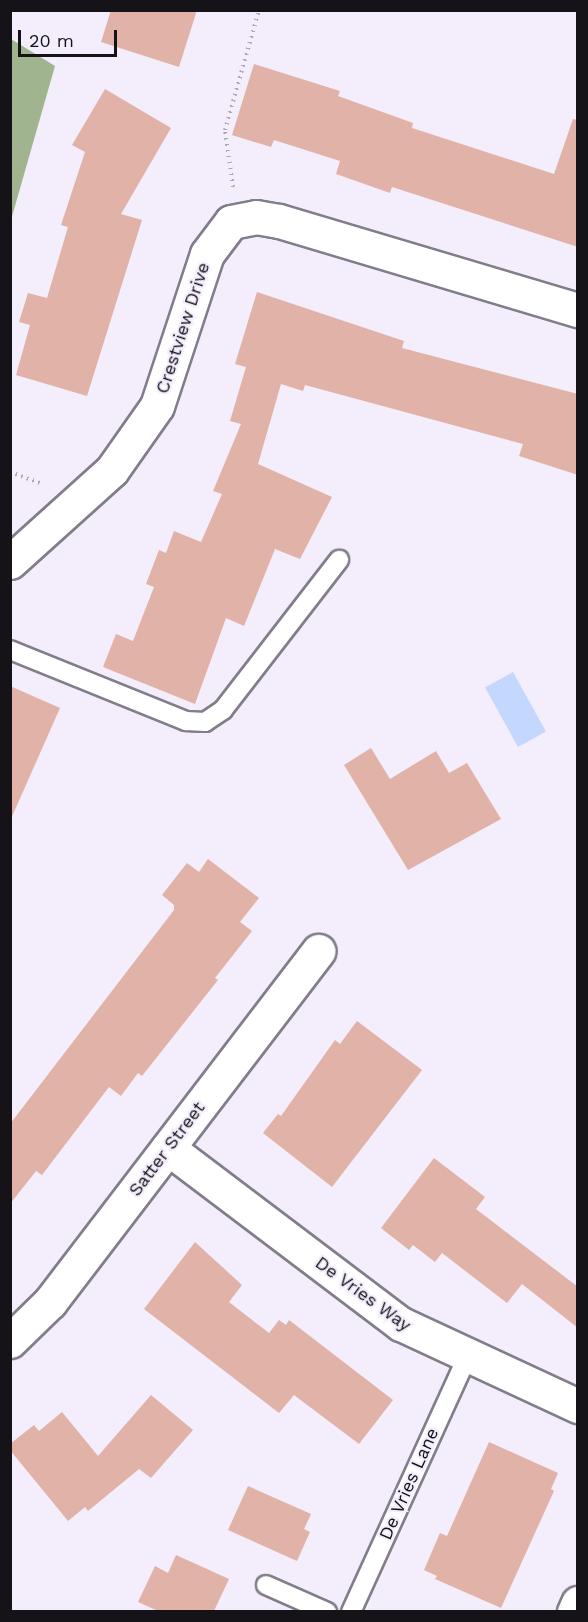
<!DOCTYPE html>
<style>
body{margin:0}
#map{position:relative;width:588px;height:1622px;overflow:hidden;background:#f3edfc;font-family:"Work Sans",sans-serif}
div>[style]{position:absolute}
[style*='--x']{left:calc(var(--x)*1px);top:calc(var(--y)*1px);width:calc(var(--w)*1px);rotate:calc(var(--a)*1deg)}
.forest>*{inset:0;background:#a0b58f}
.water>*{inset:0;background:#c4d7fd;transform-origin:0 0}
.building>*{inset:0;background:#e1b2a7}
.path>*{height:4px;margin-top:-2px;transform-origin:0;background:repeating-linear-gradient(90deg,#ada8b4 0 1.5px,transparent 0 6px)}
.roads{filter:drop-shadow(2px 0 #827d8a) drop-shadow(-2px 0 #827d8a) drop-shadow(0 2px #827d8a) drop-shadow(0 -2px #827d8a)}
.lane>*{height:18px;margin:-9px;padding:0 9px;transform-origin:9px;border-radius:9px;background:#fff}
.street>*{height:33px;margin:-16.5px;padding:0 16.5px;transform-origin:16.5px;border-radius:16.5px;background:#fff}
span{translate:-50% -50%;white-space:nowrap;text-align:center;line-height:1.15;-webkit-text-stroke:4.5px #f3edfc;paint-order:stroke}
.street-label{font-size:18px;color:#151318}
.frame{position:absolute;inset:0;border:12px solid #151318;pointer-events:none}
.scale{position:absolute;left:18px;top:30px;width:99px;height:27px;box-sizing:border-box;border:3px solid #151318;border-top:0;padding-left:8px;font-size:18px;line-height:21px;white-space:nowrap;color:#151318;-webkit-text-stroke:4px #f3edfc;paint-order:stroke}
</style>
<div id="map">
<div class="forest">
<div style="clip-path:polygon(11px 39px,55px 66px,11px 220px)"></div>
</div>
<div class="water">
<div style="left:513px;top:672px;width:68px;height:32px;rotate:61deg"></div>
</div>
<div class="building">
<div style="clip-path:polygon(111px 10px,197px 10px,179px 67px,101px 42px)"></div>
<div style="clip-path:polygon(254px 64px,340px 91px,338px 96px,413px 123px,412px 128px,554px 174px,573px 119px,578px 120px,578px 247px,392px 187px,390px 193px,336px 174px,340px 161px,274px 140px,271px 147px,232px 135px)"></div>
<div style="clip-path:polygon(105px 89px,171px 128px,121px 214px,142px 220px,87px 396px,16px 375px,30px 325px,19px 322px,28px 293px,47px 298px,68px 227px,61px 225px,85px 152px,72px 145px)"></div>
<div style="clip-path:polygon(257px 292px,404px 341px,402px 348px,578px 394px,578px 475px,519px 456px,523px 444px,305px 385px,303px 391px,281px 384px,258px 464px,332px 497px,300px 559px,275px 549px,244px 626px,226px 618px,195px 704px,103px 667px,116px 634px,133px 641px,154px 587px,146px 584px,159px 550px,166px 553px,174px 531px,201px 542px,222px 494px,213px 491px,241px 424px,230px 421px,246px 367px,235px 364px)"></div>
<div style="clip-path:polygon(10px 686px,60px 708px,10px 821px)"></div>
<div style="clip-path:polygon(371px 748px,390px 779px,436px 751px,449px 773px,467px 763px,501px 819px,408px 870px,344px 765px)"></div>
<div style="clip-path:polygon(208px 859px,259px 898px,240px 922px,252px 931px,215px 978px,218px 980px,142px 1076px,138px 1073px,121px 1096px,109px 1087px,42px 1175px,36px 1171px,10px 1204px,10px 1124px,174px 910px,174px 905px,162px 895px,187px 863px,199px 872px)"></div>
<div style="clip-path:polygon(357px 1021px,422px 1070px,332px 1187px,263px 1133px,278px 1114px,281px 1116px,335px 1040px,340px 1044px)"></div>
<div style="clip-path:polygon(434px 1158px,485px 1197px,476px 1209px,578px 1287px,578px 1328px,522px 1284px,507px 1303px,442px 1253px,435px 1262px,413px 1245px,409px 1250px,381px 1228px)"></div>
<div style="clip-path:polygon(195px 1242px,242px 1285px,229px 1302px,269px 1333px,279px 1320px,286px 1325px,289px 1320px,393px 1400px,359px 1444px,294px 1395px,279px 1413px,144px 1309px)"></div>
<div style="clip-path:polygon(151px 1395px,193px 1430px,151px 1478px,139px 1469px,88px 1511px,85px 1507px,68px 1521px,10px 1450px,10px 1444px,34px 1425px,39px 1431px,62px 1412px,98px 1456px)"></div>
<div style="clip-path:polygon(489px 1442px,558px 1473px,551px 1489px,554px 1491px,501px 1608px,435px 1579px,437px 1576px,424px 1570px,440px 1533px,447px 1536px)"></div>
<div style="clip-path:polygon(248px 1486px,311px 1514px,304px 1529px,310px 1532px,297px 1561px,228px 1530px)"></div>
<div style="clip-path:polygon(176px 1555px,229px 1579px,214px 1611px,158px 1611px,138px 1602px,155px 1566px,168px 1573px)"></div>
</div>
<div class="path">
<div style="--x:233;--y:187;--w:58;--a:-98"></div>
<div style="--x:225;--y:130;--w:125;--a:-74.2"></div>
<div style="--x:10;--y:472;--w:33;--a:20"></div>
</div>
<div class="roads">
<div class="lane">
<div style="--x:10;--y:650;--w:190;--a:22"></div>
<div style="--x:186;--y:721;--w:19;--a:3"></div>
<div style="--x:205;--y:722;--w:22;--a:-34"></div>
<div style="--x:223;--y:710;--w:190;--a:-52.3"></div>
<div style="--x:266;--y:1585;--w:67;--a:23.9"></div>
<div style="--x:351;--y:1612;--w:280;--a:-65.5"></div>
</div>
<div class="street">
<div style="--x:10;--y:562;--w:137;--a:-42"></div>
<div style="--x:112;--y:470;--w:78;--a:-54.9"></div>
<div style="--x:157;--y:406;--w:160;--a:-71.8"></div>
<div style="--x:207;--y:254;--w:40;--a:-53"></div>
<div style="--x:231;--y:222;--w:25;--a:-11"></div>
<div style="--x:256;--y:217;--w:23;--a:10"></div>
<div style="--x:279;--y:221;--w:312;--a:16.6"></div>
<div style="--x:168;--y:1148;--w:292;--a:37.1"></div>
<div style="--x:401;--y:1324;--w:195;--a:24.9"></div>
<div style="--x:10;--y:1341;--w:56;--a:-44.3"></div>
<div style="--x:50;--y:1302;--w:442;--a:-52.6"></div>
<div style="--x:574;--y:1612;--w:10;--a:-66"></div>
</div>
</div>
<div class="street-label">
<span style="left:183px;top:328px;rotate:-72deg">Crestview Drive</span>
<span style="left:167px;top:1149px;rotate:-53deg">Satter Street</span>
<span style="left:363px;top:1294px;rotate:36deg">De Vries Way</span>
<span style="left:409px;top:1484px;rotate:-66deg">De Vries Lane</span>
</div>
<div class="frame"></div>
<div class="scale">20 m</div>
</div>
